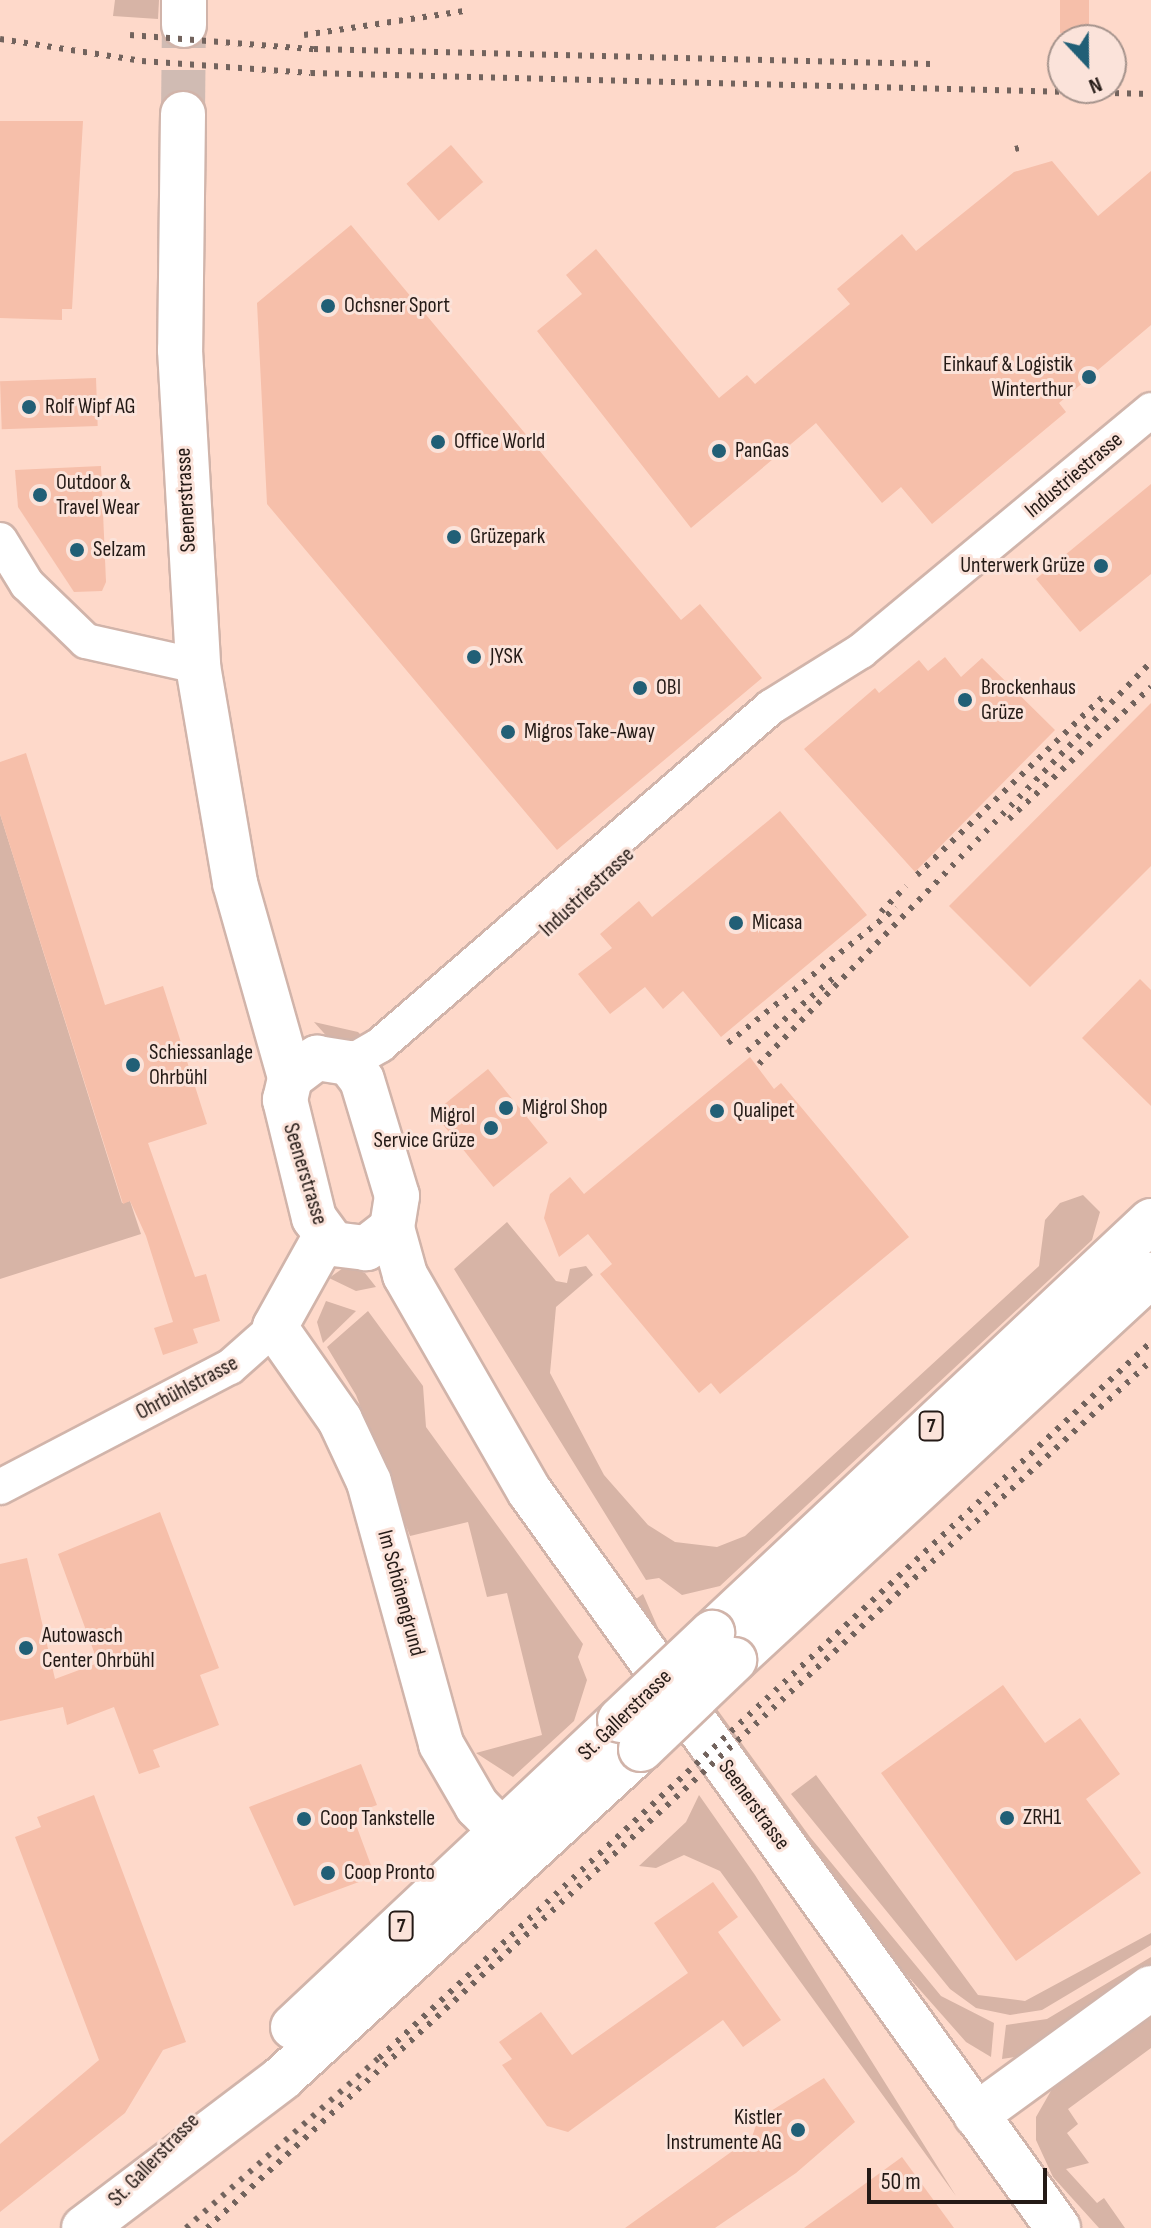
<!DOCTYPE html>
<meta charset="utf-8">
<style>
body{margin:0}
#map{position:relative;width:1151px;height:2228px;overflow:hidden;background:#fbe3da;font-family:"Sofia Sans Condensed",sans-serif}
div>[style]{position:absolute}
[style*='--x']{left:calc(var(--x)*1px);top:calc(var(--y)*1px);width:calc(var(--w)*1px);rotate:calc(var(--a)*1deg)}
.built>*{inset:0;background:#fed9ca}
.green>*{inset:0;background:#d7b4a6}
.building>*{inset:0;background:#f6bfaa;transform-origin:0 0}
.major-tunnel>*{height:44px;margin-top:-22px;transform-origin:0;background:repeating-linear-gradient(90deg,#d0bbb3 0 44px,transparent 0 66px)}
.roads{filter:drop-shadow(2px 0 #d1b4aa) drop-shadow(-2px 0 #d1b4aa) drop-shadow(0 2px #d1b4aa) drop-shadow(0 -2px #d1b4aa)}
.minor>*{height:34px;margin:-17px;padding:0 17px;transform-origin:17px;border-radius:17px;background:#fff}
.major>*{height:44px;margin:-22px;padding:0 22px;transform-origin:22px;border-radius:22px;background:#fff}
.rail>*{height:6px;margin-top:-3px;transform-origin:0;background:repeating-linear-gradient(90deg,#72635d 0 4px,transparent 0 12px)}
.bridges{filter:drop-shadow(2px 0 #d1b4aa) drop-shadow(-2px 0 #d1b4aa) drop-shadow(0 2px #d1b4aa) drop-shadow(0 -2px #d1b4aa)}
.major-bridge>*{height:44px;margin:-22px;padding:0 22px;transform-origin:22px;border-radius:22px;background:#fff}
.dots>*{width:22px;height:22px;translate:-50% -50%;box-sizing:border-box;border:4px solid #fbe3da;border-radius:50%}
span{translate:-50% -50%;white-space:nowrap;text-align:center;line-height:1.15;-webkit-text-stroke:6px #fbe3da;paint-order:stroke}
.shield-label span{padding:2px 6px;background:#fbe3da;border:2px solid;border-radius:6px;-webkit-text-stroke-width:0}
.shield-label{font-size:20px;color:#241a16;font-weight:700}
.poi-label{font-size:22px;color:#241a16}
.left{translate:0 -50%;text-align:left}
.right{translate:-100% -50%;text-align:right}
.street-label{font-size:22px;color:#241a16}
.north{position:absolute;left:1047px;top:24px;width:80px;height:80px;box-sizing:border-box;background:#fbe3da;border:2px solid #a5938c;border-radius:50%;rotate:158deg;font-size:22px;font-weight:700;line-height:32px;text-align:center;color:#241a16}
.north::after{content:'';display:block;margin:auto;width:28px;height:36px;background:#215f76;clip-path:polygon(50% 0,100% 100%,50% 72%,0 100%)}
.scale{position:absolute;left:867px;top:2168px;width:180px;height:36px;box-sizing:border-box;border:4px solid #241a16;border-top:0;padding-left:10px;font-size:24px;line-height:28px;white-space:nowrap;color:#241a16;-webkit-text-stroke:6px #fbe3da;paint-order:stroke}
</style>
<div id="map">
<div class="built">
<div style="clip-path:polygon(evenodd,0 0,1151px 0,1151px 2228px,0 2228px,0 0,1063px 40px,1111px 40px,1111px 88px,1063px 88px,1063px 40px)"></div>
</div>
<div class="green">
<div style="clip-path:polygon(115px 0,159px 0,158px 19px,113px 16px)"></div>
<div style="clip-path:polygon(0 814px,122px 1203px,130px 1201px,141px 1234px,0 1279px)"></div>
<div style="clip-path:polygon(314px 1022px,358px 1032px,368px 1042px,331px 1041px)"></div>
<div style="clip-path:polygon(1083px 1195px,1100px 1212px,1092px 1240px,720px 1586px,682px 1595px,659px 1578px,646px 1580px,454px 1269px,507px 1222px,556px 1281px,567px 1283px,570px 1269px,586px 1266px,593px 1275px,556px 1307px,550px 1373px,604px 1475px,648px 1525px,675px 1542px,717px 1547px,745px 1536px,1039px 1266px,1045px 1220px,1060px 1203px)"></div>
<div style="clip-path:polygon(346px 1266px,365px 1273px,376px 1287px,356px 1291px,329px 1278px)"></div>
<div style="clip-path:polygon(326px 1301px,356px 1311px,323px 1343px,317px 1322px)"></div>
<div style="clip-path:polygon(368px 1311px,423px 1386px,426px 1427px,583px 1644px,578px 1657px,587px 1680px,574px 1721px,513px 1777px,476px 1753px,542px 1735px,507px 1593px,487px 1597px,468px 1522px,410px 1536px,356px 1395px,327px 1347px)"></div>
<div style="clip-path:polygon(643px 1594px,658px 1628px,810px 1837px,941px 1996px,994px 2023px,991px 2057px,966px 2042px,905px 1973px,636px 1599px)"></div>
<div style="clip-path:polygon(816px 1775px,978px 1995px,1025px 2001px,1151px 1933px,1151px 1945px,1042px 2010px,1010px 2015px,976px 2008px,950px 1989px,791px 1794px)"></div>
<div style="clip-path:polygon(699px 1795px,755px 1875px,956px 2196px,720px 1871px,684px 1855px,656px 1868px,639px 1866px,686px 1822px)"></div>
<div style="clip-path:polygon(1151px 1957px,1151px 1971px,1027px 2055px,1002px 2059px,1006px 2025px,1047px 2019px)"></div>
<div style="clip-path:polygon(1151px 2009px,1151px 2048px,1068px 2109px,1078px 2124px,1067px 2133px,1089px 2163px,1066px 2169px,1097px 2203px,1104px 2198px,1125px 2228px,1099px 2228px,1053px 2177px,1036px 2140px,1036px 2117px,1056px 2082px)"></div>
</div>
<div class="building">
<div style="left:1060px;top:0;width:29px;height:33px"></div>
<div style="clip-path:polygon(0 121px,83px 121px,72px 309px,62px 309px,62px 320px,0 318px)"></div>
<div style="left:451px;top:145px;width:49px;height:59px;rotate:49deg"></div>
<div style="clip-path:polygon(1052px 161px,1098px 216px,1151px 171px,1151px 325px,1059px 403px,1066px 412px,932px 524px,901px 487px,882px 503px,816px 423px,691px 528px,537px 331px,582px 294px,566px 275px,596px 249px,719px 398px,747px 375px,755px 384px,850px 304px,837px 289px,902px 234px,916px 251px,1014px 172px)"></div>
<div style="clip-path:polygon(351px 225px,681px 620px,700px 604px,762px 678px,557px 850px,267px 504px,257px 303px)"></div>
<div style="left:96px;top:378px;width:48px;height:96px;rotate:88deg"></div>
<div style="clip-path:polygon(101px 466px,106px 582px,102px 591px,74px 592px,18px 507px,15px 470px)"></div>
<div style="clip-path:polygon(1151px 484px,1151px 574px,1080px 632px,1036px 579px)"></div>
<div style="clip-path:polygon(945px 657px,961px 677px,982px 658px,1055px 730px,915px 872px,804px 749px,875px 688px,879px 693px,919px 660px,928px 671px)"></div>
<div style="clip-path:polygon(1151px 703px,1151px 866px,1030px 987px,949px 906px)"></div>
<div style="clip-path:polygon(26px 753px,105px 1005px,163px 986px,207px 1124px,148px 1143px,195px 1277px,206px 1274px,220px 1321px,193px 1329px,198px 1343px,163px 1355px,154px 1328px,173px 1322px,146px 1236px,130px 1201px,123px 1204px,0 814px,0 762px)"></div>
<div style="clip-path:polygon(780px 811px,867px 915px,721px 1037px,683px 991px,663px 1009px,645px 987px,610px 1014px,578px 974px,612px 948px,600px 934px,639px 901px,652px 917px)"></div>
<div style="clip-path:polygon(1140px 979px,1151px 990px,1151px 1106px,1082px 1038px)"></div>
<div style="clip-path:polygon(750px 1057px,774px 1089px,781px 1083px,909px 1237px,720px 1394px,711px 1383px,699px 1393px,600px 1274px,612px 1264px,588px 1234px,559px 1257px,544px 1218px,550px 1194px,570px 1177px,584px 1194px)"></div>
<div style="left:488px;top:1069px;width:95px;height:70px;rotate:51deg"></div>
<div style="clip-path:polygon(160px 1512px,219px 1668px,200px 1675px,219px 1725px,153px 1750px,160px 1767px,139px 1774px,114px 1707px,67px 1725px,63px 1707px,0 1721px,0 1564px,27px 1558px,55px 1679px,98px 1663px,58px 1554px)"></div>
<div style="clip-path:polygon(1003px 1685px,1045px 1743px,1080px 1718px,1120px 1774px,1086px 1799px,1141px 1873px,1016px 1961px,881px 1773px)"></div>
<div style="clip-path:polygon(361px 1764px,377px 1805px,352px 1814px,375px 1876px,294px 1906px,249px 1807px)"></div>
<div style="clip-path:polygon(94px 1795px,186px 2042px,163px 2050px,125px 2113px,0 2212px,0 2144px,99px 2060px,15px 1837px,41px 1827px,37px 1817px)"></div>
<div style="clip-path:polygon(713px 1882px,738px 1917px,718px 1932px,781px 2020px,743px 2047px,723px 2020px,568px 2132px,547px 2126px,502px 2065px,512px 2059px,499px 2042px,541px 2012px,572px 2055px,688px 1973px,654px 1923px)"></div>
<div style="clip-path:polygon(824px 2078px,855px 2122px,796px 2173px,715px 2228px,625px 2228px,752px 2137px,758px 2119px)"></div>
<div style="clip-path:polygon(902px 2157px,954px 2228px,804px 2228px)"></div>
</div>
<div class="major-tunnel">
<div style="--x:183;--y:114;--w:89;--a:-89.4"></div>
</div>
<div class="roads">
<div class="minor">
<div style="--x:0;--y:540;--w:52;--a:58.5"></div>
<div style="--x:27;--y:584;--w:82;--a:44"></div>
<div style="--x:86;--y:641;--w:115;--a:12.6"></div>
<div style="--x:349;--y:1063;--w:36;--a:-30"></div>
<div style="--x:380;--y:1045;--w:517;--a:-40.84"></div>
<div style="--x:771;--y:707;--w:106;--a:-31.9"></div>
<div style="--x:861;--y:651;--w:377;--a:-39.7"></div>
<div style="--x:0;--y:1487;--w:259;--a:-27.6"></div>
<div style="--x:230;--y:1367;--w:60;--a:-41.6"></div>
</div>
<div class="major">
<div style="--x:184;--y:25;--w:25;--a:-90"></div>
<div style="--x:183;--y:114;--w:236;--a:90.7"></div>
<div style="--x:180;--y:350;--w:317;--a:86.7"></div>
<div style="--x:198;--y:666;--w:220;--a:80.3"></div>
<div style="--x:235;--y:883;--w:203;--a:74.2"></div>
<div style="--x:317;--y:1058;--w:32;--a:9"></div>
<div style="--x:349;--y:1063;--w:21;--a:53"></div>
<div style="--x:362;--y:1080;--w:121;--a:73.2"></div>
<div style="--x:397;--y:1196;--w:32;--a:99"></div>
<div style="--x:392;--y:1228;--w:33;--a:142"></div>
<div style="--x:366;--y:1248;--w:33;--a:-173"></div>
<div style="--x:333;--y:1244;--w:32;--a:-126"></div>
<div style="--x:314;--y:1218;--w:122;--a:-103.8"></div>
<div style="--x:285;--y:1100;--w:23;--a:-77"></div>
<div style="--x:290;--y:1078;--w:34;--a:-37"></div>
<div style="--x:392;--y:1228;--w:49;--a:74.5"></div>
<div style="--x:405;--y:1275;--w:250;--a:60.1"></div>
<div style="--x:530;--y:1492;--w:906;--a:54.34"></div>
<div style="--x:325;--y:1237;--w:103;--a:119.1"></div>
<div style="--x:275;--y:1327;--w:113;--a:55"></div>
<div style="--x:340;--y:1420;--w:68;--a:64.9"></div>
<div style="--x:369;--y:1482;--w:272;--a:74.6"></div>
<div style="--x:441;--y:1744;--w:72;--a:59.9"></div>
<div style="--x:477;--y:1806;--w:64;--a:45.6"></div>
<div style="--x:712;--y:1633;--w:602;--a:-43.18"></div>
<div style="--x:734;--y:1660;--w:568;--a:-42.72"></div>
<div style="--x:293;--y:2027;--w:449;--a:-43.2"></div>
<div style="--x:976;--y:2115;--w:216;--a:-36"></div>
<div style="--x:84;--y:2228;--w:248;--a:-37.1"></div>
<div style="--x:282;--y:2078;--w:487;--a:-42.5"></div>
</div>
</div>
<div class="rail">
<div style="--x:130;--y:35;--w:185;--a:4.4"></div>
<div style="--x:314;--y:49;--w:617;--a:1.39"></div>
<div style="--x:304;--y:35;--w:162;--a:-8.5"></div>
<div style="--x:0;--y:39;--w:144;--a:8.8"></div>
<div style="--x:142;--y:61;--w:169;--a:4.1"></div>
<div style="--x:311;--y:73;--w:840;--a:1.43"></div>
<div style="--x:1015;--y:149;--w:4;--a:-14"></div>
<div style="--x:1009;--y:819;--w:194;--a:-42.9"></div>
<div style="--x:917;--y:875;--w:263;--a:-43.8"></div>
<div style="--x:881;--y:912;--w:36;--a:-46"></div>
<div style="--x:728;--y:1043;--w:216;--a:-38.8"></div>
<div style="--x:747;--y:1051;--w:116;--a:-40.1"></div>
<div style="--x:759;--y:1064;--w:561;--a:-45.72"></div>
<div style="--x:186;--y:2228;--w:257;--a:-41.4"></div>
<div style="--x:379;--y:2058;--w:1053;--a:-42.84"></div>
<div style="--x:207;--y:2228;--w:1282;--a:-42.57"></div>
</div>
<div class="bridges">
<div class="major-bridge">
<div style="--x:620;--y:1720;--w:127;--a:-43.4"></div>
<div style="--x:641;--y:1749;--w:129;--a:-43.7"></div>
</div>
</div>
<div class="dots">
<div style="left:328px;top:306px;background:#215f76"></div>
<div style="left:1089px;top:377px;background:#215f76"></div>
<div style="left:29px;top:407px;background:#215f76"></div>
<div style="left:438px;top:442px;background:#215f76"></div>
<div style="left:719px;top:451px;background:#215f76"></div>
<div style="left:40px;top:495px;background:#215f76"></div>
<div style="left:454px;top:537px;background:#215f76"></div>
<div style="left:77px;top:550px;background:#215f76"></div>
<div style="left:1101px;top:566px;background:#215f76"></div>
<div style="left:474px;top:657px;background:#215f76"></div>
<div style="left:640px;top:688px;background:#215f76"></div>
<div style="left:965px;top:700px;background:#215f76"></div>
<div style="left:508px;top:732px;background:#215f76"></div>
<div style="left:736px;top:923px;background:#215f76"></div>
<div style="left:133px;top:1065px;background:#215f76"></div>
<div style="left:506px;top:1108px;background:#215f76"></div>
<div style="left:717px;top:1111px;background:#215f76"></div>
<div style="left:491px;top:1128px;background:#215f76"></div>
<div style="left:26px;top:1648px;background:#215f76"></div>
<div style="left:1007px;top:1818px;background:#215f76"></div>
<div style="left:304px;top:1819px;background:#215f76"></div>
<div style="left:328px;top:1873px;background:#215f76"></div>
<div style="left:798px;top:2130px;background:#215f76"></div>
</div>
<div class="shield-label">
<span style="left:931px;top:1426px">7</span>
<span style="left:401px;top:1926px">7</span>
</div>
<div class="poi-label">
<span class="left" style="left:344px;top:306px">Ochsner Sport</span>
<span class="right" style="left:1073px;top:377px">Einkauf &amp; Logistik<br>Winterthur</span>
<span class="left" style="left:45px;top:407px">Rolf Wipf AG</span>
<span class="left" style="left:454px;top:442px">Office World</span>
<span class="left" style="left:735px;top:451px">PanGas</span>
<span class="left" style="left:56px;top:495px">Outdoor &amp;<br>Travel Wear</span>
<span class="left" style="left:470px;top:537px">Grüzepark</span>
<span class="left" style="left:93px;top:550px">Selzam</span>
<span class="right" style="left:1085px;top:566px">Unterwerk Grüze</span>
<span class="left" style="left:490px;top:657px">JYSK</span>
<span class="left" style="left:981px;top:700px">Brockenhaus<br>Grüze</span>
<span class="left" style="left:656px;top:688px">OBI</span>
<span class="left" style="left:524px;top:732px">Migros Take-Away</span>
<span class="left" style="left:752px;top:923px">Micasa</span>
<span class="left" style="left:149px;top:1065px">Schiessanlage<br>Ohrbühl</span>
<span class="left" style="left:522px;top:1108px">Migrol Shop</span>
<span class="left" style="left:733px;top:1111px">Qualipet</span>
<span class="right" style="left:475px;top:1128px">Migrol<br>Service Grüze</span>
<span class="left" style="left:42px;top:1648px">Autowasch<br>Center Ohrbühl</span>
<span class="left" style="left:1023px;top:1818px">ZRH1</span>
<span class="left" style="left:320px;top:1819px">Coop Tankstelle</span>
<span class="left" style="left:344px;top:1873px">Coop Pronto</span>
<span class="right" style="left:782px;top:2130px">Kistler<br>Instrumente AG</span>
</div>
<div class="street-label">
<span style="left:1074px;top:475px;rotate:-40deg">Industriestrasse</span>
<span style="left:186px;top:500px;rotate:-93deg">Seenerstrasse</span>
<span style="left:587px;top:892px;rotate:-43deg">Industriestrasse</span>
<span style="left:305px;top:1174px;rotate:73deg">Seenerstrasse</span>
<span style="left:187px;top:1388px;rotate:-28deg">Ohrbühlstrasse</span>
<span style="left:401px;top:1593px;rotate:75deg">Im Schönengrund</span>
<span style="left:625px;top:1715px;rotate:-44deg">St. Gallerstrasse</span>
<span style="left:754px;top:1805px;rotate:54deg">Seenerstrasse</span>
<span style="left:154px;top:2160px;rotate:-46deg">St. Gallerstrasse</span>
</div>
<div class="north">N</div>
<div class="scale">50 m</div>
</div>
